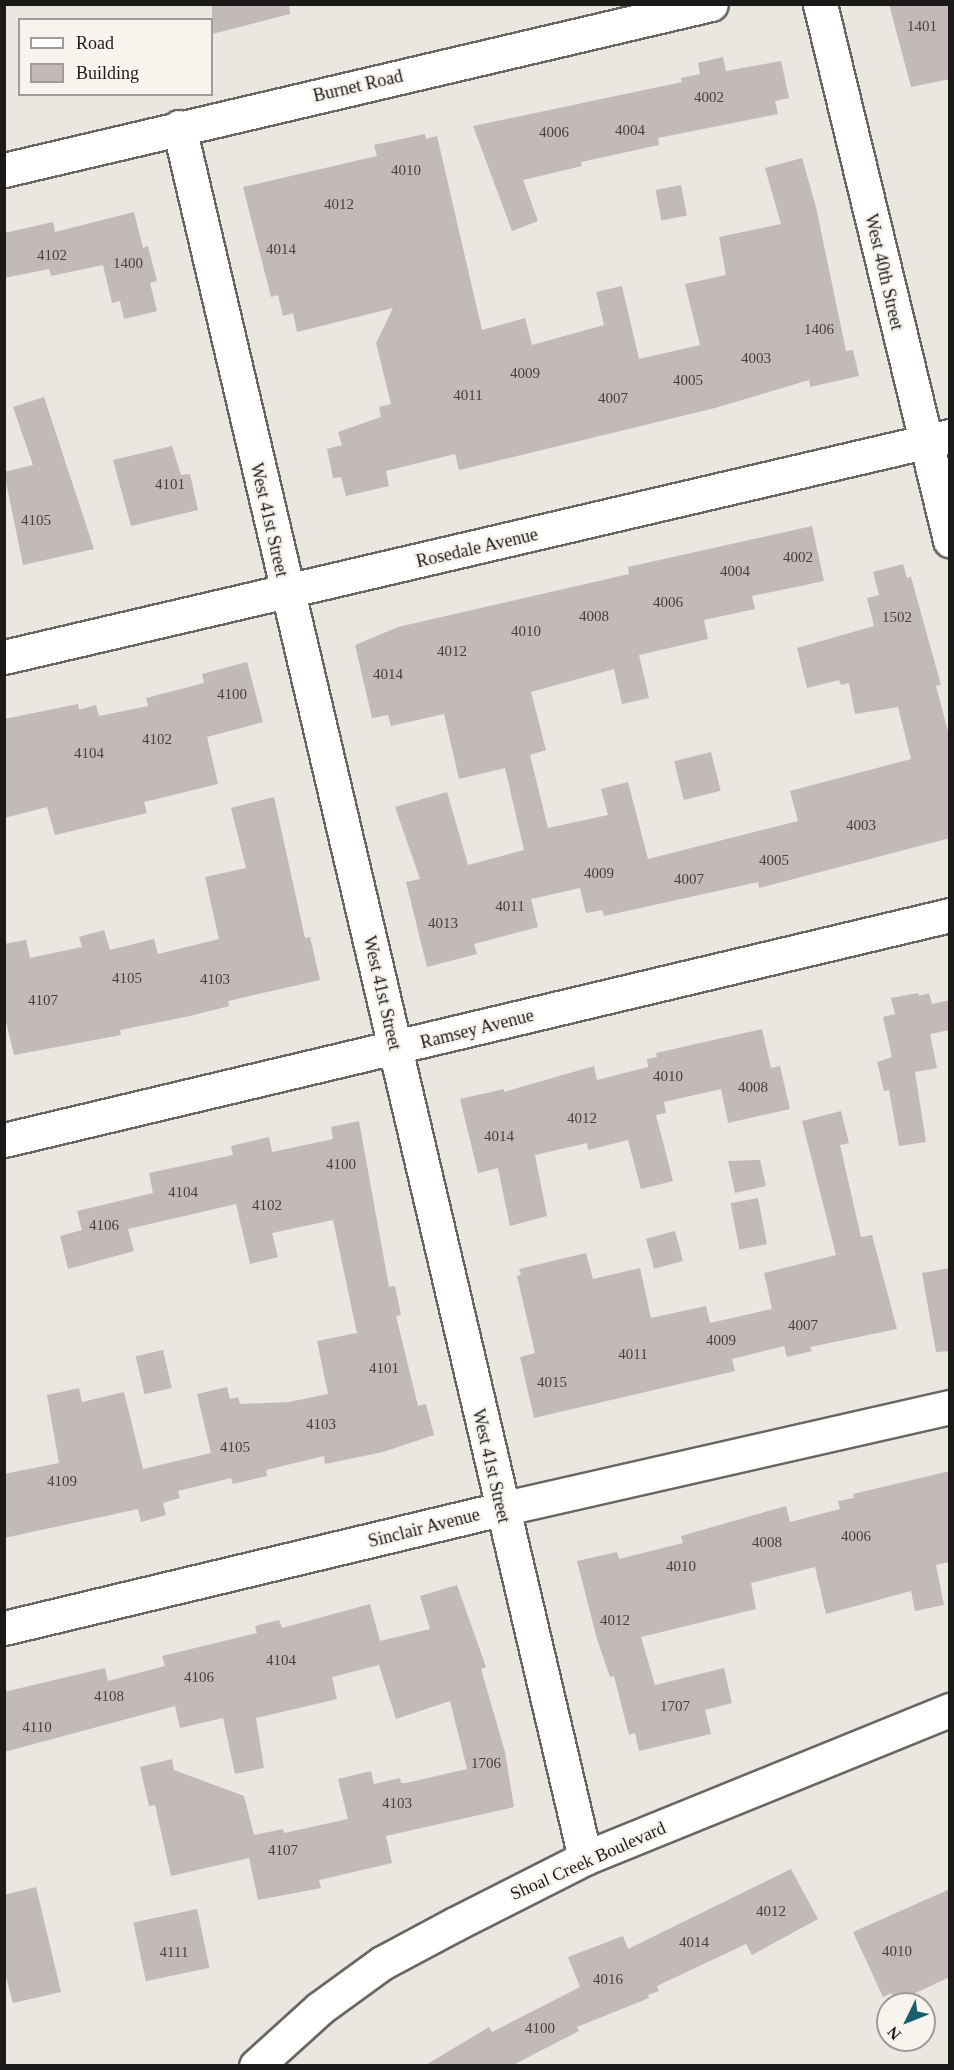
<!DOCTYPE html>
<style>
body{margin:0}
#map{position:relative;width:954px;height:2070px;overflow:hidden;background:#eae6e0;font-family:"Times New Roman",serif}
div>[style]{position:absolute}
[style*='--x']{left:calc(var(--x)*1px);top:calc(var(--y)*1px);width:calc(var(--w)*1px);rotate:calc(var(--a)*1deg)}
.building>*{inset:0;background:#c1bab8;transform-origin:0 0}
.roads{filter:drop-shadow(2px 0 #6a6762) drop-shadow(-2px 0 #6a6762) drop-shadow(0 2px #6a6762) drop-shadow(0 -2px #6a6762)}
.minor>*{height:33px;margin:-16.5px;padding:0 16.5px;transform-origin:16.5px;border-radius:16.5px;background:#fff}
.tertiary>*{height:33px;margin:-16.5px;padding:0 16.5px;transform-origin:16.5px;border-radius:16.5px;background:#fff}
span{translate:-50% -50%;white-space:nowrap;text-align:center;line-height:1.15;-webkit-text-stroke:5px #f7f3ed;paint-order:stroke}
.number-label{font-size:15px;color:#454240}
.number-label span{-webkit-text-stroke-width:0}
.street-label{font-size:18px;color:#1c1a18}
.frame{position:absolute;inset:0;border:6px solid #1c1a18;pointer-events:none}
.legend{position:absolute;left:18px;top:18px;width:195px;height:78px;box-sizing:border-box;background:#f7f3ed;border:2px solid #9f9c98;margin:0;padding:8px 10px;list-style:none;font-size:18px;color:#1c1a18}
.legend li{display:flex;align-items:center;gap:12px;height:30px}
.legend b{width:30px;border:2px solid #9f9c98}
.north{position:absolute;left:876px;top:1992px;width:60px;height:60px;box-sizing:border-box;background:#f7f3ed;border:2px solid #9f9c98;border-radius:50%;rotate:227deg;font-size:16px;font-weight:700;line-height:24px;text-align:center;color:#1c1a18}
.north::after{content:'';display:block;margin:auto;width:21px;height:27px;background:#18606f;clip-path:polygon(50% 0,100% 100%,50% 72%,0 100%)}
</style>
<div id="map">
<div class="building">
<div style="clip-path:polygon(212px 4px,289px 4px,290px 14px,212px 34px)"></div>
<div style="clip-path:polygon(889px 4px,950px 4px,950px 79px,911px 87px)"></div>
<div style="clip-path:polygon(723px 57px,726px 71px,781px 61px,789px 98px,775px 101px,778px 114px,658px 138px,659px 145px,581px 162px,582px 166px,523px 180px,538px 221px,512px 231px,473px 126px,682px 82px,681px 78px,700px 74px,698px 63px)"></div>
<div style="clip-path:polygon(425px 134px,426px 139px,437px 136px,482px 330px,525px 318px,532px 345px,604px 325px,596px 292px,622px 286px,639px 359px,700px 345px,685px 284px,726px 275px,719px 237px,781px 224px,765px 168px,802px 158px,816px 207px,846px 351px,853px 350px,859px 376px,810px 387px,809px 380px,715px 408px,459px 470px,455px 454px,386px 471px,389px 486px,346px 496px,341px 477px,333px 478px,327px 449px,342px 445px,338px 432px,381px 417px,379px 407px,391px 404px,376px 343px,393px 308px,297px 332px,293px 313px,283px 316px,278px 295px,271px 297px,243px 187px,377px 156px,374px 145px)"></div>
<div style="left:681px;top:185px;width:31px;height:26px;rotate:79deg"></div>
<div style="clip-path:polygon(134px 212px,143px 248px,148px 246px,157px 281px,150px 283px,157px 311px,124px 319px,120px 301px,112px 303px,103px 265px,51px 276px,49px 269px,4px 278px,4px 233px,53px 222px,55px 232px)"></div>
<div style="clip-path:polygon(44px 397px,94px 549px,23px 565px,4px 472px,33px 465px,13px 407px)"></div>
<div style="clip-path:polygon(172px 446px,181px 475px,190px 474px,198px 510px,131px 526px,113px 460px)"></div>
<div style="clip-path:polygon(812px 526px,824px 581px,752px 596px,755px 609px,704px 620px,708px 639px,639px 655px,649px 698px,622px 704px,614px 669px,531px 692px,546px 750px,530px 755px,548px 828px,608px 815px,601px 789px,628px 782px,648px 859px,798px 821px,790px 791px,911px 759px,898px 707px,855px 714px,849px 683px,841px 685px,839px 680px,807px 688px,797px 648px,874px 626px,867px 598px,879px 595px,873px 572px,903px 564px,907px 578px,911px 577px,941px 685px,936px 686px,950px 739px,950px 838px,759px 888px,758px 882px,604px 916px,602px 910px,586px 913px,580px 888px,531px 899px,538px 927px,474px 944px,477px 954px,427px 967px,406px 882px,420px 879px,395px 807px,447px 792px,468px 865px,524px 850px,505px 768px,459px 779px,444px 714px,391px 726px,388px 715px,372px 718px,355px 645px,398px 627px,629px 574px,628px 567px)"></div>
<div style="clip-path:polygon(247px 662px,263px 722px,207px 737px,218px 784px,144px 802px,147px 813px,55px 835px,47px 807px,4px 818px,4px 719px,78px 704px,79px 710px,96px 705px,99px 716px,148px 706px,146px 698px,204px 683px,202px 674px)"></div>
<div style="left:711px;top:752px;width:40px;height:38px;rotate:76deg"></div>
<div style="clip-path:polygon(274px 797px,305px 938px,310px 937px,320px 980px,228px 1001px,229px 1006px,190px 1016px,120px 1030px,121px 1035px,14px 1055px,4px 1013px,4px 944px,26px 940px,30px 958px,82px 947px,79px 937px,104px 930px,110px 950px,154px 939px,158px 954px,219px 939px,205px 877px,246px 868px,231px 808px)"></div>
<div style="clip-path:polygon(918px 993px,919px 996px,929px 993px,932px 1004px,950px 1000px,950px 1030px,930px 1034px,937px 1068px,915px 1072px,926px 1142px,899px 1146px,889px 1090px,884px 1091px,877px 1062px,892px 1057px,883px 1017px,895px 1014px,891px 998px)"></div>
<div style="clip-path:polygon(762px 1029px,771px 1068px,780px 1066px,790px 1109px,728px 1123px,721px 1089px,664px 1102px,666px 1113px,656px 1115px,673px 1181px,641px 1189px,628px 1140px,588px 1150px,587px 1143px,535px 1155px,547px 1216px,510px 1226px,498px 1168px,478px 1173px,460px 1099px,504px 1089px,504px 1092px,594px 1066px,597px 1080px,648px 1067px,647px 1059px,657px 1057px,656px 1053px)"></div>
<div style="clip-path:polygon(841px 1111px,849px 1143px,840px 1145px,861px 1237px,872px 1235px,897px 1329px,810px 1347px,812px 1351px,787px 1357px,784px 1346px,732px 1359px,735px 1371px,534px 1418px,520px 1357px,535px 1353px,517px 1276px,521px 1275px,519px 1269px,586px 1253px,593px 1279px,640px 1268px,651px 1318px,706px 1306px,710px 1323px,772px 1309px,764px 1273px,836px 1255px,802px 1121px)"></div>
<div style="clip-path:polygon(359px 1121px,389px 1287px,395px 1286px,401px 1315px,396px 1316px,418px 1406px,426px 1404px,434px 1435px,383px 1452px,325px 1464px,324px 1456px,266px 1470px,267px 1476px,233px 1484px,231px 1478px,178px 1491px,180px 1498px,163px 1503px,166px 1515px,141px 1522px,138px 1509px,4px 1538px,4px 1474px,59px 1463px,47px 1395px,79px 1388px,82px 1402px,124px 1392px,143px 1469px,211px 1453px,197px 1394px,227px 1387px,230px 1399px,238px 1397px,240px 1404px,289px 1402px,328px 1394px,317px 1341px,357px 1333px,333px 1220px,272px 1233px,278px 1257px,250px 1264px,236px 1204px,128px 1229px,134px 1251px,68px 1269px,60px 1236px,82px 1230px,77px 1211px,153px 1193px,149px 1173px,233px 1155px,231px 1146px,269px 1137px,272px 1152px,333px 1139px,331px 1127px)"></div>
<div style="clip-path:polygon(760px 1160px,766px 1186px,735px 1193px,728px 1161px)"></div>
<div style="left:758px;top:1198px;width:47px;height:28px;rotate:79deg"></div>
<div style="left:675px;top:1231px;width:31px;height:30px;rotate:75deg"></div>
<div style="clip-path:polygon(950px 1268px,950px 1351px,936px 1352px,922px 1273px)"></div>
<div style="left:163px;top:1350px;width:39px;height:28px;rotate:77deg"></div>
<div style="clip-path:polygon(950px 1471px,950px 1562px,936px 1565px,944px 1605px,915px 1611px,911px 1591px,826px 1614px,815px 1567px,751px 1583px,756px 1609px,641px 1637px,655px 1685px,724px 1668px,732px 1703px,705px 1710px,711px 1734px,639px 1751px,635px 1733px,629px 1735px,614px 1676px,610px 1677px,597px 1639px,577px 1561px,617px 1552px,619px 1559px,683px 1543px,681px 1536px,786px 1506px,790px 1522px,840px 1509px,838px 1501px,854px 1498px,853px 1494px)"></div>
<div style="clip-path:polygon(457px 1585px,486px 1667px,481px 1669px,505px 1752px,514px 1807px,386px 1836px,392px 1863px,319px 1880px,321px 1888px,258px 1900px,249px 1858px,171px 1876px,155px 1805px,149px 1806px,140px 1767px,172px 1759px,174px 1770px,244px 1796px,254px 1835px,283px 1829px,284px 1833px,348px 1819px,338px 1779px,371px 1771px,374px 1784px,400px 1778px,401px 1783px,406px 1783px,467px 1769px,450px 1701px,396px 1719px,379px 1665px,332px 1677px,337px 1699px,256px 1718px,264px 1768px,235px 1774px,223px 1718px,180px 1728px,175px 1706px,4px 1752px,4px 1692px,105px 1668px,108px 1681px,165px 1666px,162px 1656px,257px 1633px,255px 1626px,279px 1620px,282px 1628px,370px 1604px,380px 1641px,430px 1629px,420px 1596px)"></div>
<div style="clip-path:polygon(791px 1869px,818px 1919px,752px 1955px,746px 1944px,657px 1986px,659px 1991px,648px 1995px,649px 1998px,577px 2027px,579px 2031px,511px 2066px,424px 2066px,489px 2027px,492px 2032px,580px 1987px,568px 1957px,623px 1936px,628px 1949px)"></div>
<div style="clip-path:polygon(36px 1887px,61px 1992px,13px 2003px,4px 1970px,4px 1895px)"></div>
<div style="clip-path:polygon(950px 1889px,950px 1977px,896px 2002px,891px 1993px,883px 1997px,853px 1932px)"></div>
<div style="left:197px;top:1909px;width:60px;height:65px;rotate:78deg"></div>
</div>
<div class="roads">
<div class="minor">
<div style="--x:820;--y:4;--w:552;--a:76.37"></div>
<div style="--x:179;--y:127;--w:1778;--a:76.8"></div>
<div style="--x:4;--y:170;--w:726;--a:-13.21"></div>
<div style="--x:4;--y:657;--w:971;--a:-13.15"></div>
<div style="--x:4;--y:1140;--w:972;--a:-13.38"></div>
<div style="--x:4;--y:1628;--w:511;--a:-13.47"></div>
<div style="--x:501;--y:1509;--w:460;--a:-12.8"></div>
</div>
<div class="tertiary">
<div style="--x:256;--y:2066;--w:86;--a:-42.2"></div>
<div style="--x:320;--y:2008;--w:77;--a:-36"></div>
<div style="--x:382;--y:1963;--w:83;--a:-28.1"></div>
<div style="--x:455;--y:1924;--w:146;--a:-26.9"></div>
<div style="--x:585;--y:1858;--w:394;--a:-22.1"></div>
</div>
</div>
<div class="number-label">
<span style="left:922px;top:27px">1401</span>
<span style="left:709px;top:98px">4002</span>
<span style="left:630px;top:131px">4004</span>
<span style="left:554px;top:133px">4006</span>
<span style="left:406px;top:171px">4010</span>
<span style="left:339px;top:205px">4012</span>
<span style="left:281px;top:250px">4014</span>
<span style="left:52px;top:256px">4102</span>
<span style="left:128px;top:264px">1400</span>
<span style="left:819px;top:330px">1406</span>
<span style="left:756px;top:359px">4003</span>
<span style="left:525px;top:374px">4009</span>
<span style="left:688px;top:381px">4005</span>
<span style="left:468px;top:396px">4011</span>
<span style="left:613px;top:399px">4007</span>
<span style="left:170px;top:485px">4101</span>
<span style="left:36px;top:521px">4105</span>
<span style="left:798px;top:558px">4002</span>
<span style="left:735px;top:572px">4004</span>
<span style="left:668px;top:603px">4006</span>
<span style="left:594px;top:617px">4008</span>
<span style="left:897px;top:618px">1502</span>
<span style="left:526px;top:632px">4010</span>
<span style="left:452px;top:652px">4012</span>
<span style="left:388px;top:675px">4014</span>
<span style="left:232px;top:695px">4100</span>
<span style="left:157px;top:740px">4102</span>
<span style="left:89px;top:754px">4104</span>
<span style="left:861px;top:826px">4003</span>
<span style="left:774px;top:861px">4005</span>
<span style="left:599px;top:874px">4009</span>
<span style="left:689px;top:880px">4007</span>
<span style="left:510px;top:907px">4011</span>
<span style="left:443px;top:924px">4013</span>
<span style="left:127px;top:979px">4105</span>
<span style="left:215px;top:980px">4103</span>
<span style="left:43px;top:1001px">4107</span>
<span style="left:668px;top:1077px">4010</span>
<span style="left:753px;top:1088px">4008</span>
<span style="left:582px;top:1119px">4012</span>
<span style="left:499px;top:1137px">4014</span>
<span style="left:341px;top:1165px">4100</span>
<span style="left:183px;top:1193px">4104</span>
<span style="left:267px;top:1206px">4102</span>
<span style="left:104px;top:1226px">4106</span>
<span style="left:803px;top:1326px">4007</span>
<span style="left:721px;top:1341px">4009</span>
<span style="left:633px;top:1355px">4011</span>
<span style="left:384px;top:1369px">4101</span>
<span style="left:552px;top:1383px">4015</span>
<span style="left:321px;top:1425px">4103</span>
<span style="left:235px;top:1448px">4105</span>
<span style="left:62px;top:1482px">4109</span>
<span style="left:856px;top:1537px">4006</span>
<span style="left:767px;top:1543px">4008</span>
<span style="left:681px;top:1567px">4010</span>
<span style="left:615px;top:1621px">4012</span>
<span style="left:281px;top:1661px">4104</span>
<span style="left:199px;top:1678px">4106</span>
<span style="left:109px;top:1697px">4108</span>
<span style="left:675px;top:1707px">1707</span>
<span style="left:37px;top:1728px">4110</span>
<span style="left:486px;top:1764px">1706</span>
<span style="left:397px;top:1804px">4103</span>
<span style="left:283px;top:1851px">4107</span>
<span style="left:771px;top:1912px">4012</span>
<span style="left:694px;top:1943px">4014</span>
<span style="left:897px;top:1952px">4010</span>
<span style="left:174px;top:1953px">4111</span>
<span style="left:608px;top:1980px">4016</span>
<span style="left:540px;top:2029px">4100</span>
</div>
<div class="street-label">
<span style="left:358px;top:86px;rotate:-13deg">Burnet Road</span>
<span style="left:884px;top:272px;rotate:77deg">West 40th Street</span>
<span style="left:269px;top:520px;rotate:77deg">West 41st Street</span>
<span style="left:477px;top:548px;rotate:-13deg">Rosedale Avenue</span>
<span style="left:382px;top:993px;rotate:77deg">West 41st Street</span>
<span style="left:477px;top:1029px;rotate:-14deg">Ramsey Avenue</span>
<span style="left:491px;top:1466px;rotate:77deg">West 41st Street</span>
<span style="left:424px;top:1528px;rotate:-14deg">Sinclair Avenue</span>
<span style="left:588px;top:1861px;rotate:-24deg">Shoal Creek Boulevard</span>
</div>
<div class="frame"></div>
<ul class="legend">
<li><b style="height:8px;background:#fff"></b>Road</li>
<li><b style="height:16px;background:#c1bab8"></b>Building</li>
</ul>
<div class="north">N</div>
</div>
